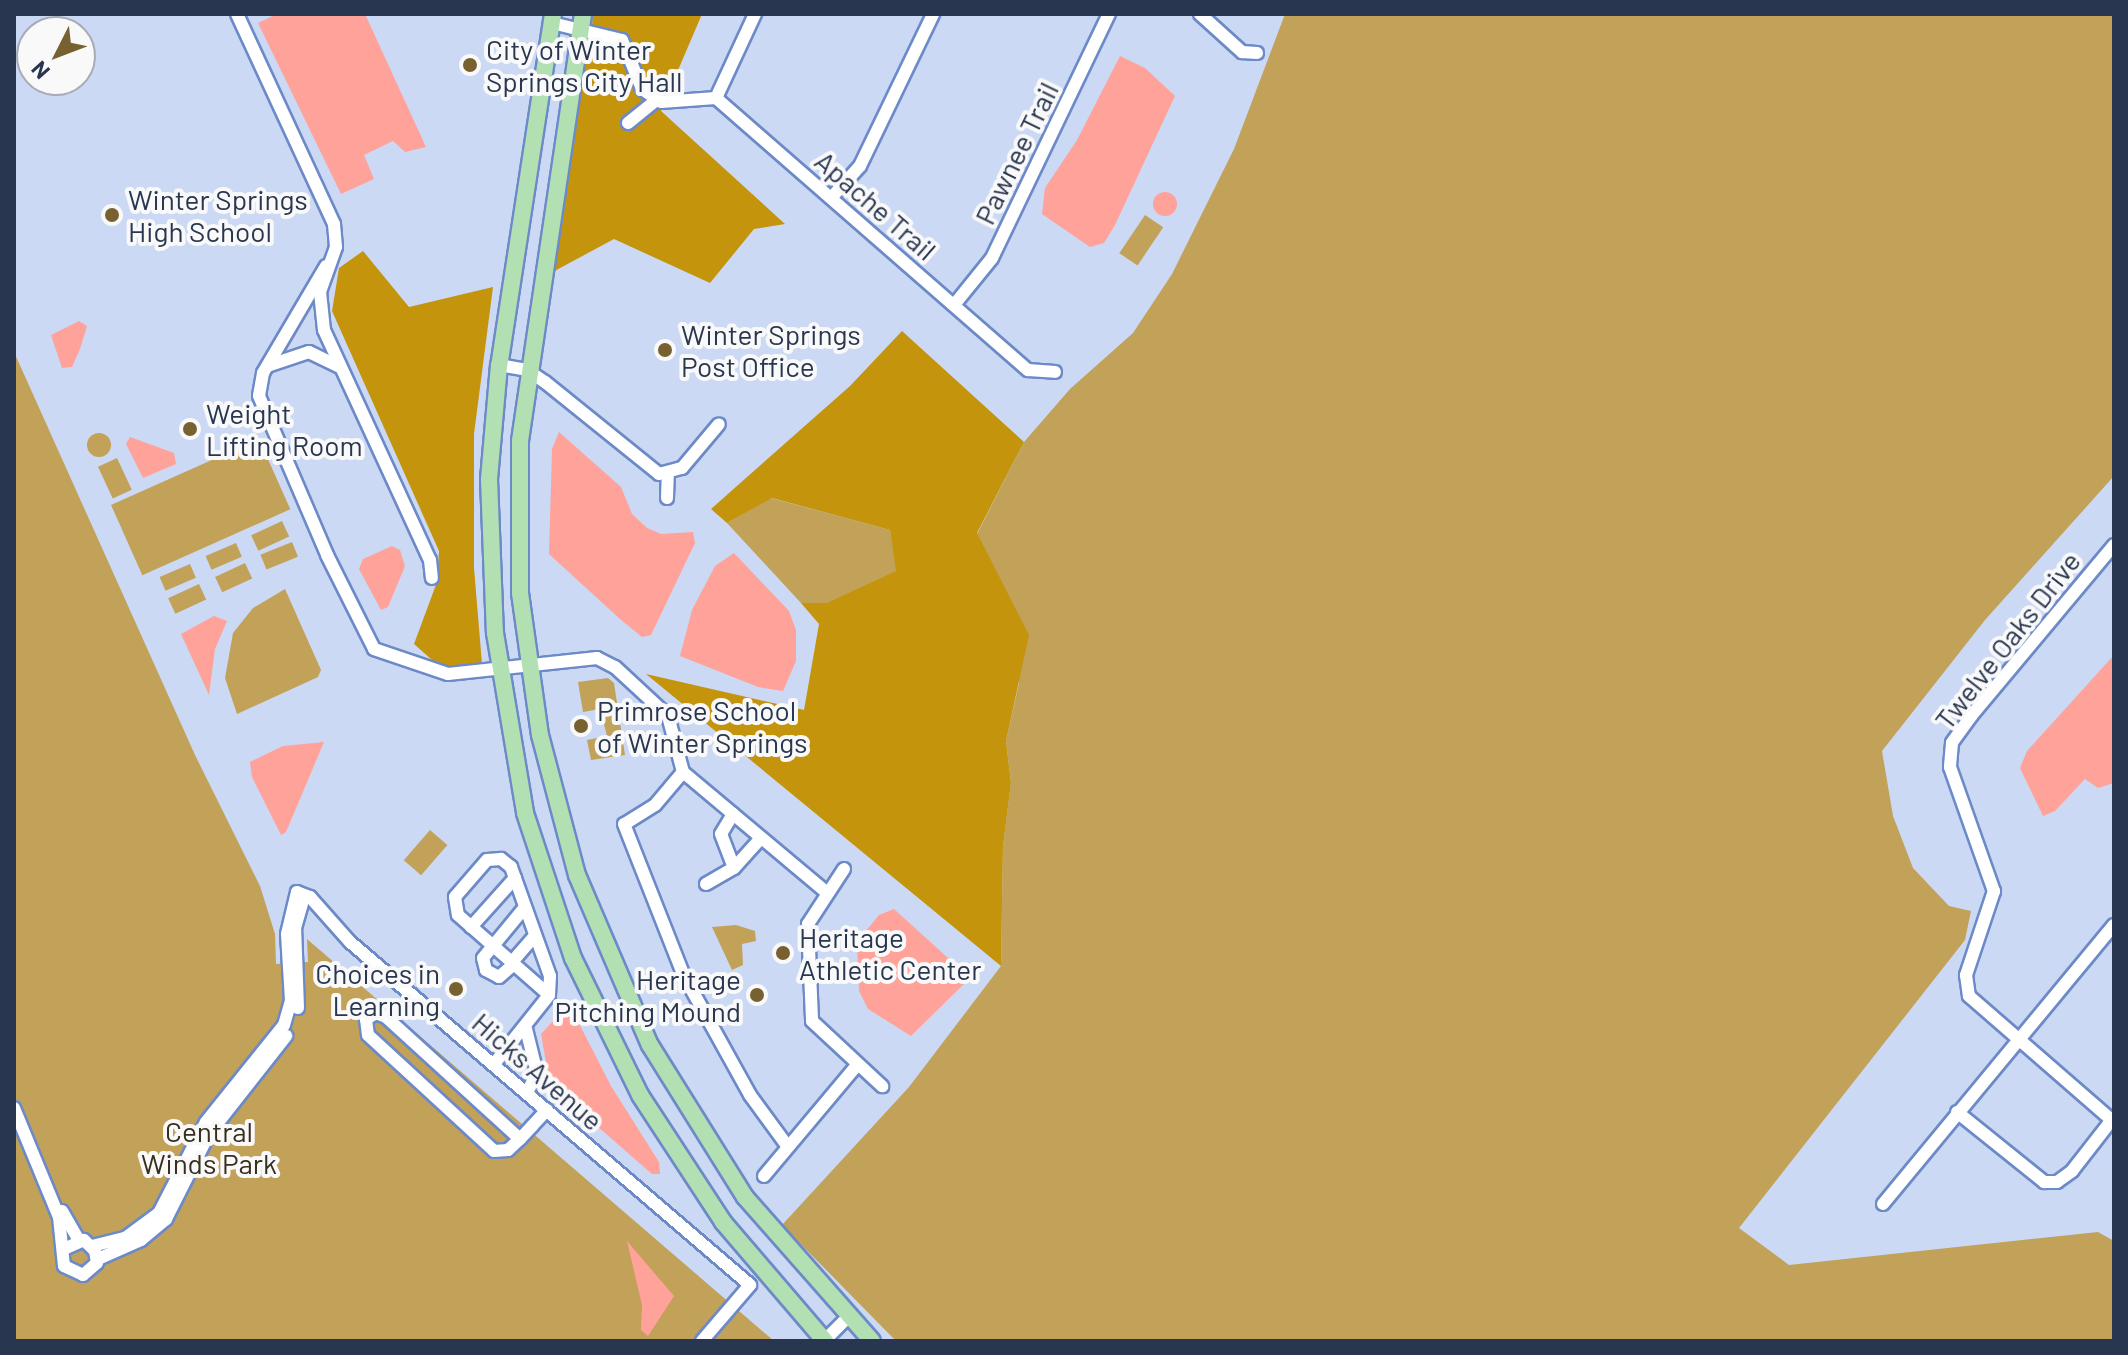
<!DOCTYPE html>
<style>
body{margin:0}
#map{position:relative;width:2128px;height:1355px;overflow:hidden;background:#cbd9f4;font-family:Barlow,sans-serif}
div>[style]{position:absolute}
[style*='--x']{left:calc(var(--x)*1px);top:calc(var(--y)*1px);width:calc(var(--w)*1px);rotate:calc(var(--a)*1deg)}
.green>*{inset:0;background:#c2a159;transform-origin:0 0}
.round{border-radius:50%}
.forest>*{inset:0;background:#c4940c}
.water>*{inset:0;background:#ffa29a}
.roads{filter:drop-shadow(2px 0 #6d8ac8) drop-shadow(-2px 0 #6d8ac8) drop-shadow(0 2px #6d8ac8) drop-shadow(0 -2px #6d8ac8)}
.minor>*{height:12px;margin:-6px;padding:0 6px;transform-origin:6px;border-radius:6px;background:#fff}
.major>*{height:16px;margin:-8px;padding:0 8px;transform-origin:8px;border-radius:8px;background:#b2e0b3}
.dots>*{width:22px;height:22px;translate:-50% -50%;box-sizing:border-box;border:4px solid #f9f9f9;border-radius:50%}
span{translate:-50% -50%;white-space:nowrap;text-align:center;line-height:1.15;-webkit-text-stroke:8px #f9f9f9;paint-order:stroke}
.poi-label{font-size:28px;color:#293650}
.left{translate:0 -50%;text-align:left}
.right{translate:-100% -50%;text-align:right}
.street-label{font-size:28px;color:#293650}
.park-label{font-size:28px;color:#372e1b}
.frame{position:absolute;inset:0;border:16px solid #293650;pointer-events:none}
.north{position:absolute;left:16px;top:16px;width:80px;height:80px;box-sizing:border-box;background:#f9f9f9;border:2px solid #a6abb5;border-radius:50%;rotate:228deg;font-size:22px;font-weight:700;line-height:32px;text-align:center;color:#293650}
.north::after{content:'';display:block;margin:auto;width:28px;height:36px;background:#776130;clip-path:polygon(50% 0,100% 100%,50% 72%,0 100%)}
</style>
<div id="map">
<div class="green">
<div style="clip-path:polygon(1285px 14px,2114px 14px,2114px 476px,1985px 620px,1882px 751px,1893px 816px,1913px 868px,1949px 906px,1971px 911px,1965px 940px,1739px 1228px,1789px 1265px,2098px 1232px,2114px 1241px,2114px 1341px,896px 1341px,782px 1225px,909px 1087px,1001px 966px,1003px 847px,1011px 783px,1006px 741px,1019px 683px,999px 580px,977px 534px,1024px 442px,1070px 389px,1133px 333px,1172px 274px,1234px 149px)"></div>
<div style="left:1145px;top:215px;width:22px;height:46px;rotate:34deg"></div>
<div style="clip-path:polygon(14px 352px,195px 755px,260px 886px,275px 934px,276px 964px,308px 962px,307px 939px,774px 1341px,14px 1341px)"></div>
<div class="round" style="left:87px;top:433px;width:24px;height:24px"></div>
<div style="left:259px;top:439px;width:77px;height:162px;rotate:66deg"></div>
<div style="left:117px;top:458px;width:35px;height:21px;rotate:65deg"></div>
<div style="clip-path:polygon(771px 498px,890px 530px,897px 571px,826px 603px,801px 603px,727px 523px)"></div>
<div style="left:282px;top:521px;width:17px;height:34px;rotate:65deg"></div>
<div style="left:292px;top:542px;width:16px;height:34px;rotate:68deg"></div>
<div style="left:236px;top:543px;width:15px;height:33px;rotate:67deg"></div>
<div style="left:245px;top:563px;width:17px;height:33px;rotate:65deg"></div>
<div style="left:190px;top:564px;width:15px;height:33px;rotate:67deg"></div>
<div style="left:199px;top:584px;width:17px;height:34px;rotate:65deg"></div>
<div style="clip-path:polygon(285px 589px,321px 670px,318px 677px,237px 714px,225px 678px,233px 633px,253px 608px)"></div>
<div style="clip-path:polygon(608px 678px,614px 683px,625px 755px,591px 760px,587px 740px,607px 736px,600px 709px,583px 712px,578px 682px)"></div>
<div style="left:430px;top:830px;width:23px;height:40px;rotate:41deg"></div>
<div style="clip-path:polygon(736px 925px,755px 931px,756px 941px,742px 944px,743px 965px,732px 970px,712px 927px)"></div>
</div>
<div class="forest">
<div style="clip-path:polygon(593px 14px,702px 14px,667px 96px,646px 85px,626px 37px,592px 25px)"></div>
<div style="clip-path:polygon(591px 35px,618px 45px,630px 80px,647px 101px,621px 122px,626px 130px,656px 106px,663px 107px,661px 111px,785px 224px,754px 229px,710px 283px,614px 239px,549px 274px)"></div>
<div style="clip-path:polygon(363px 251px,409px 307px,493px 287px,474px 434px,474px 568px,482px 664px,440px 667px,414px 644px,437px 582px,439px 551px,332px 311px,339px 268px)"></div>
<div style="clip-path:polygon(902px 331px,1024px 442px,977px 533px,1029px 635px,1006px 741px,1011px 783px,1003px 847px,1001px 966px,646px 674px,804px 710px,819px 624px,801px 603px,826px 603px,896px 571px,890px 530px,772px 498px,727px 523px,711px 509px,850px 386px)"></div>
</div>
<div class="water">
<div style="clip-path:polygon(277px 14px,365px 14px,426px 147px,405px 152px,393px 141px,364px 155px,374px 179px,341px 194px,258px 23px)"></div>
<div style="clip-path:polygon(1120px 56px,1145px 68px,1175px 96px,1115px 225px,1104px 243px,1090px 247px,1042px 214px,1045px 188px,1077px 140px)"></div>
<div class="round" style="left:1153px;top:192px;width:24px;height:24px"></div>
<div style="clip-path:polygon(79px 321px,87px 326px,80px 349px,72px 367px,62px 368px,51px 335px)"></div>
<div style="clip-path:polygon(559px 432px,621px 487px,632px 514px,647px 528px,661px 534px,693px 532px,695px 543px,651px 635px,642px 637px,620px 619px,549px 554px,552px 449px)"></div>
<div style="clip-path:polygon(130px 437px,174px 453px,176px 464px,143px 478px,126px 444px)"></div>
<div style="clip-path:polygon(392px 546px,400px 550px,405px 566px,388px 607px,381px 610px,359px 569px,363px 559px)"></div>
<div style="clip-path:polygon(734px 553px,789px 611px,796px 630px,796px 661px,783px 691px,758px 687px,680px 656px,692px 610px,715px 566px)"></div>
<div style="clip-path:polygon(214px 616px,227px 621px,215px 649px,209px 695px,181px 634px)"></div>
<div style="clip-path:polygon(2114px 655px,2114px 783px,2098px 788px,2085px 779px,2055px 811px,2043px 816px,2020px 768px,2027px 751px)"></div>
<div style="clip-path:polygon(324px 742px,286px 832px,281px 835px,252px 777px,250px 762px,283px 746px)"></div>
<div style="clip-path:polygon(894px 909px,970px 978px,911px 1036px,868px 1009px,859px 991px,857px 942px,879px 915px)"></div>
<div style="clip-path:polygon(569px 1004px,611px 1086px,659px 1162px,660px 1174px,652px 1174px,550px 1085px,541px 1034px)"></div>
<div style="clip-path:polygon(627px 1241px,674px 1296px,648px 1336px,641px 1330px,642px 1305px)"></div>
</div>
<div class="roads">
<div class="minor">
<div style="--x:237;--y:14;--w:231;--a:65.2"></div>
<div style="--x:334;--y:224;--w:23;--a:85"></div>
<div style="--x:336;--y:247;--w:48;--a:109.6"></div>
<div style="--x:320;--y:292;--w:38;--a:84"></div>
<div style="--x:324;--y:330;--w:253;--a:65.3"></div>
<div style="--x:430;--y:560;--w:18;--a:84"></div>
<div style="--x:1200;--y:14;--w:57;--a:42.1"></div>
<div style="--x:1242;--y:52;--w:15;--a:4"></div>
<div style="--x:552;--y:23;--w:72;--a:13.7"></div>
<div style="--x:622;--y:40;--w:53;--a:67.8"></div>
<div style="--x:642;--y:89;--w:23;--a:34"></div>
<div style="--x:661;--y:102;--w:55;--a:-4.2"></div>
<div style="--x:716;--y:98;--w:414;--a:41.1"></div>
<div style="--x:1028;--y:370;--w:27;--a:4"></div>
<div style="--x:716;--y:98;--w:93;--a:-65.1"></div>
<div style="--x:628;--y:123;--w:36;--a:-39"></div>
<div style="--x:831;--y:198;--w:43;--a:-47.8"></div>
<div style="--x:860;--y:166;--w:169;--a:-64.3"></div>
<div style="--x:326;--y:266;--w:124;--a:120.5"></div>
<div style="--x:263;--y:373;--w:23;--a:100"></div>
<div style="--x:259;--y:396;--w:173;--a:66.8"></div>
<div style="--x:327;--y:555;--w:105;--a:63.4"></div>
<div style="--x:374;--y:649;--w:78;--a:18.7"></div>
<div style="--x:448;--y:674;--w:150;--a:-6.1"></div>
<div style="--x:597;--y:658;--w:20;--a:27"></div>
<div style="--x:615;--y:667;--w:72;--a:42.8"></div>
<div style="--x:668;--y:716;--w:58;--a:75"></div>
<div style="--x:683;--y:772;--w:187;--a:40"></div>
<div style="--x:954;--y:305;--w:60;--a:-51"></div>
<div style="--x:992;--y:258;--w:271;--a:-64.4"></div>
<div style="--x:270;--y:365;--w:41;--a:-18.4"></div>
<div style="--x:309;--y:352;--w:34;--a:26"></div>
<div style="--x:499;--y:365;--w:28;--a:10"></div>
<div style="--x:527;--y:370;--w:22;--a:34"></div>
<div style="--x:545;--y:382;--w:146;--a:38.9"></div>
<div style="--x:659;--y:474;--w:24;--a:-15"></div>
<div style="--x:682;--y:468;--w:57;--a:-49.9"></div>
<div style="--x:667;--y:498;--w:23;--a:-88"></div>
<div style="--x:2114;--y:545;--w:222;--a:129.9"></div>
<div style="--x:1972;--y:715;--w:34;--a:126"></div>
<div style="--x:1952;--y:743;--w:24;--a:95"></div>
<div style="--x:1950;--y:767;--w:132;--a:70.5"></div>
<div style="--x:1994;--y:891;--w:89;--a:108.4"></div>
<div style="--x:1966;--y:975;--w:21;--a:82"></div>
<div style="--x:1969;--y:996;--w:192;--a:41"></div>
<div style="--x:683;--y:772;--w:43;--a:130.3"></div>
<div style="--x:655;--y:805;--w:36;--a:148"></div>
<div style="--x:624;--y:824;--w:161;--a:68.5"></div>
<div style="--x:683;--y:974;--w:138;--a:61"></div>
<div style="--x:750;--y:1095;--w:64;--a:53.8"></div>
<div style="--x:733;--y:814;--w:23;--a:121"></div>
<div style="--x:721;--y:834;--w:36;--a:69"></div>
<div style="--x:844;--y:869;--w:66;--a:123.2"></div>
<div style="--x:808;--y:924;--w:97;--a:87.6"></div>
<div style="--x:812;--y:1021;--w:96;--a:42.9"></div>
<div style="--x:706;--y:884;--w:32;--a:-30"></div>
<div style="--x:734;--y:868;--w:40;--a:-48"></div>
<div style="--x:471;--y:927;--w:66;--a:-48.1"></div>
<div style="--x:512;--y:962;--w:35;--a:-49"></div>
<div style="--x:514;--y:964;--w:20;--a:139"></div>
<div style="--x:499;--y:977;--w:15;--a:-152"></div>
<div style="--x:486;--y:970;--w:12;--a:-104"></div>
<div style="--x:483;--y:958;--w:66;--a:-50.5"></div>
<div style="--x:298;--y:1008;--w:80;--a:-92.1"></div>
<div style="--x:295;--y:928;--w:26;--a:-74"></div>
<div style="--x:526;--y:1029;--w:45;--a:76"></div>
<div style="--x:537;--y:1073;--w:22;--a:117"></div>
<div style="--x:494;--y:1064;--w:88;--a:-51.4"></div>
<div style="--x:549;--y:995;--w:19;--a:-87"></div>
<div style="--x:550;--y:976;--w:116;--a:-109.7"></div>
<div style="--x:511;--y:867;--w:13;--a:-141"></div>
<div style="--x:501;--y:859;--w:14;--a:176"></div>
<div style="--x:487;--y:860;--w:49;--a:130.9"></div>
<div style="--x:455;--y:897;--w:18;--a:81"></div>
<div style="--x:458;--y:915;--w:121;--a:41.3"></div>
<div style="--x:14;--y:1108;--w:118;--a:67.6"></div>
<div style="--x:59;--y:1217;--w:49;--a:84.2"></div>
<div style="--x:64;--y:1266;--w:21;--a:25"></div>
<div style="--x:83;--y:1275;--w:18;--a:-41"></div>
<div style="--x:97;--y:1263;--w:12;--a:-99"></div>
<div style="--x:95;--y:1251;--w:16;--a:-135"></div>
<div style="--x:84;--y:1240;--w:22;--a:156"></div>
<div style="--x:1957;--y:1112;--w:112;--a:38.8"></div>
<div style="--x:2044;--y:1182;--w:13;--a:0"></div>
<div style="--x:2057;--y:1182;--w:19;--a:-36"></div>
<div style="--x:2072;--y:1171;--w:68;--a:-52.1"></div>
<div style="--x:520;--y:1139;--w:181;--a:-137.7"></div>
<div style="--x:386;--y:1017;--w:11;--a:-158"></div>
<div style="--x:376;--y:1013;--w:12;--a:149"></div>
<div style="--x:366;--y:1019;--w:16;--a:83"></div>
<div style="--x:368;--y:1035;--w:171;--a:42.6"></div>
<div style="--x:494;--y:1151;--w:14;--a:-4"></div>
<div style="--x:508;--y:1150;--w:16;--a:-43"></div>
<div style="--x:520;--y:1139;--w:18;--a:-47"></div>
<div style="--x:532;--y:1126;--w:22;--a:-47"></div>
<div style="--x:764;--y:1176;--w:146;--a:-50"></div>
<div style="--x:1883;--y:1204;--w:362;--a:-50.4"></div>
<div style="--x:62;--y:1211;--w:34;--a:60"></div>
<div style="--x:92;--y:1246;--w:34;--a:-14"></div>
<div style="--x:125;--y:1238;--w:42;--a:-36.3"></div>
<div style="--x:159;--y:1213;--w:102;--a:-62.7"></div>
<div style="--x:206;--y:1122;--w:124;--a:-51.2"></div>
<div style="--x:284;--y:1025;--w:25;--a:-74"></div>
<div style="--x:291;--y:1001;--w:67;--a:-93.4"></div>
<div style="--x:287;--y:934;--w:43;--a:-76.6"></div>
<div style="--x:297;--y:892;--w:14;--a:21"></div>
<div style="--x:310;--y:897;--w:60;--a:48.4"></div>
<div style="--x:350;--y:942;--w:527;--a:40.61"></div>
<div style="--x:750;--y:1285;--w:74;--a:130.6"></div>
<div style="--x:98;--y:1259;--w:47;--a:-23.8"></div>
<div style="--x:141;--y:1240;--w:33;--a:-40"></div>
<div style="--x:166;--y:1219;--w:95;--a:-63.2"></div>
<div style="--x:209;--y:1134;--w:125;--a:-51.8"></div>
<div style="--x:824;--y:1341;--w:34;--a:-45"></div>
</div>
<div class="major">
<div style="--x:553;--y:14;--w:355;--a:98.7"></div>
<div style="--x:499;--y:365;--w:114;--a:95"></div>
<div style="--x:489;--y:479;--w:154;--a:87.8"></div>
<div style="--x:495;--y:633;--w:182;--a:80.5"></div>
<div style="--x:525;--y:813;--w:153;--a:71.7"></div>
<div style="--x:573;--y:958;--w:153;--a:63.9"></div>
<div style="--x:640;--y:1095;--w:152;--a:56.8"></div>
<div style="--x:723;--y:1222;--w:157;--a:49.4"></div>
<div style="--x:583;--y:14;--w:432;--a:98.4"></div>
<div style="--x:520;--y:441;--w:152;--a:90"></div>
<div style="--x:520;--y:593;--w:143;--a:82"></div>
<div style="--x:540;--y:735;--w:145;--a:75.2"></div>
<div style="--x:577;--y:875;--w:185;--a:66.8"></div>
<div style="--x:650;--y:1045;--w:179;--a:58"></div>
<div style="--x:745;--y:1197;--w:192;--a:48.6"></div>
</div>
</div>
<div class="dots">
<div style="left:470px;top:65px;background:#776130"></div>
<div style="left:112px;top:215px;background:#776130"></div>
<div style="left:665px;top:350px;background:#776130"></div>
<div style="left:190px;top:429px;background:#776130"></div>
<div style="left:581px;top:726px;background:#776130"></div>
<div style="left:783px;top:953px;background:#776130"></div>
<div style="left:456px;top:989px;background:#776130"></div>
<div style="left:757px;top:995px;background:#776130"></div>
</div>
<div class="poi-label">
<span class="left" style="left:486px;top:65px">City of Winter<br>Springs City Hall</span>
<span class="left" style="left:128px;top:215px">Winter Springs<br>High School</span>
<span class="left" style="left:681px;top:350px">Winter Springs<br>Post Office</span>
<span class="left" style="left:206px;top:429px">Weight<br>Lifting Room</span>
<span class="left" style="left:597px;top:726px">Primrose School<br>of Winter Springs</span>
<span class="left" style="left:799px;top:953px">Heritage<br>Athletic Center</span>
<span class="right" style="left:440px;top:989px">Choices in<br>Learning</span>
<span class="right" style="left:741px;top:995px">Heritage<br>Pitching Mound</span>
</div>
<div class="street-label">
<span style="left:1016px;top:153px;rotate:-64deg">Pawnee Trail</span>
<span style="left:876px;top:205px;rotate:41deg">Apache Trail</span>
<span style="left:2007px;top:640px;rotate:-52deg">Twelve Oaks Drive</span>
<span style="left:538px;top:1071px;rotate:41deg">Hicks Avenue</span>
</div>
<div class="park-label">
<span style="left:209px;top:1147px">Central<br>Winds Park</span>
</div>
<div class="frame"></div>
<div class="north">N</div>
</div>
